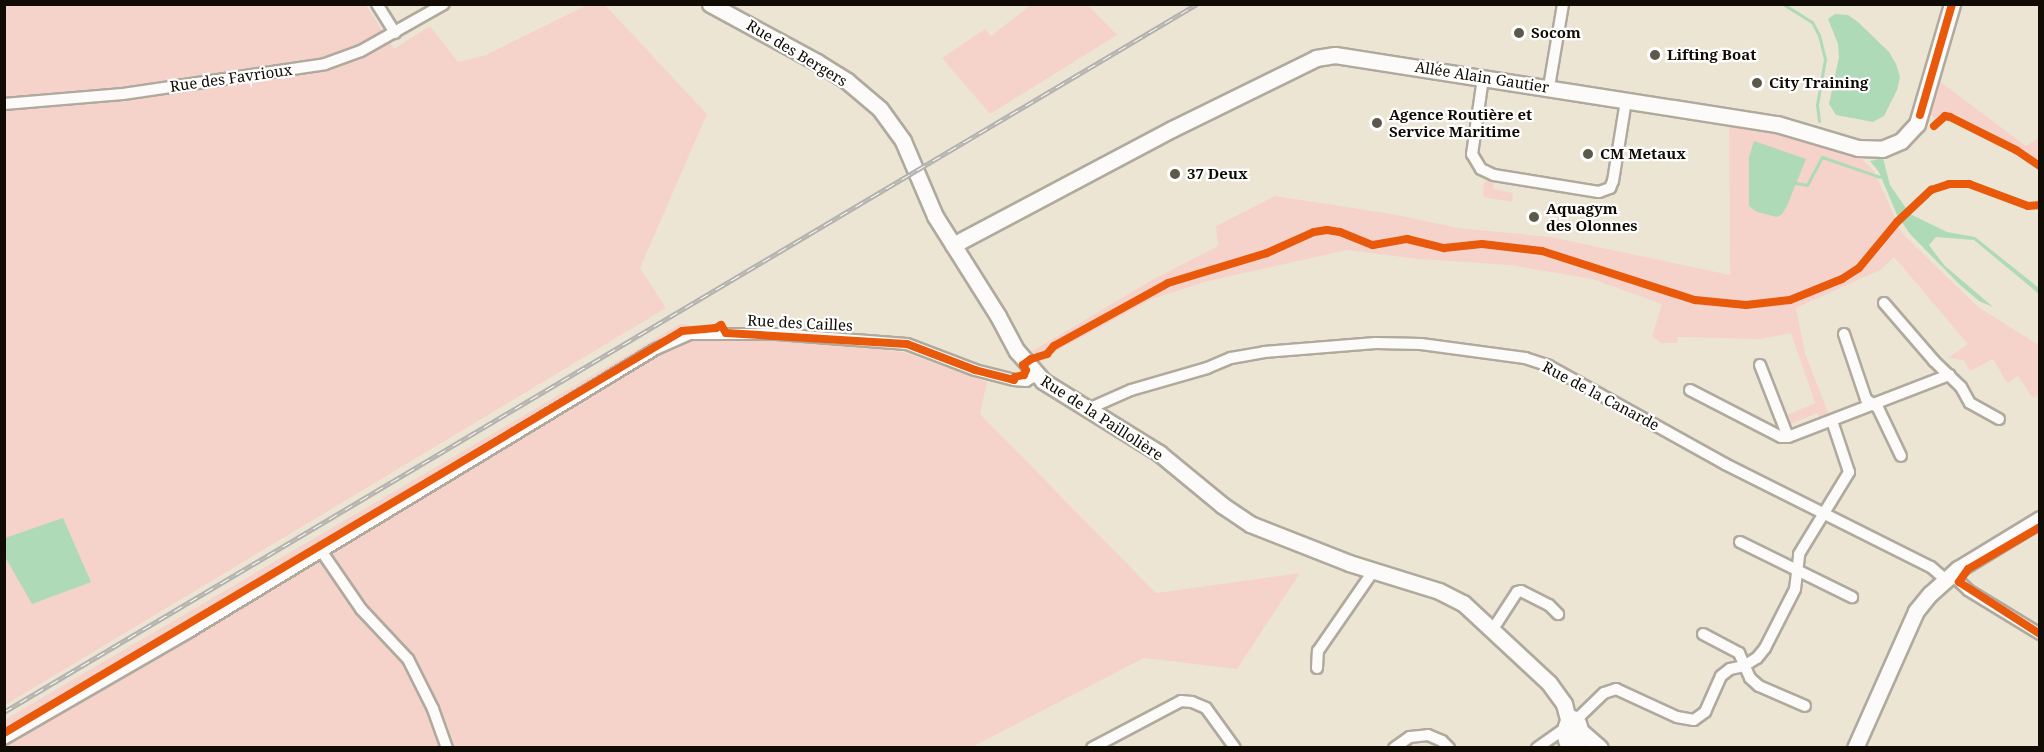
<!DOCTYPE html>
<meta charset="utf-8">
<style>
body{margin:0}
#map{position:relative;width:2044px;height:752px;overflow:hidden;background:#ece5d4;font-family:"Noto Serif",serif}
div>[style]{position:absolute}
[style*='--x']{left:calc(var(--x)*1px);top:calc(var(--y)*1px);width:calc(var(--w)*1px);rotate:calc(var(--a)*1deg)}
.green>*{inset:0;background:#f6d3ca}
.water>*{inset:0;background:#aedab7}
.stream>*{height:3px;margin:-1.5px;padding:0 1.5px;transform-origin:1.5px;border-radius:1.5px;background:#aedab7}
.roads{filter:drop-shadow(2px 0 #b0aa9e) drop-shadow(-2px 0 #b0aa9e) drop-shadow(0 2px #b0aa9e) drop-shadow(0 -2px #b0aa9e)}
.street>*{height:10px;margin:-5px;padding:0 5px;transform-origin:5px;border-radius:5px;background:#fcfbf9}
.secondary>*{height:15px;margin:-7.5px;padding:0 7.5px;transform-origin:7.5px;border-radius:7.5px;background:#fcfbf9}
.secondary>.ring{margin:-7.5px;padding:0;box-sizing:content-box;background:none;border:15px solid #fcfbf9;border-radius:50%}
.rail>*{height:5px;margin-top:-2.5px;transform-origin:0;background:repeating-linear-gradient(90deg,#fff 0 9px,#b4b2af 0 18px);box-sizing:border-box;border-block:2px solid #b4b2af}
.cycleway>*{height:8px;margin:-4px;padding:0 4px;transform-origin:4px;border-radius:4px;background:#e8590c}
.dots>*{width:16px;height:16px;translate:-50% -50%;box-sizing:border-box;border:3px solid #fff;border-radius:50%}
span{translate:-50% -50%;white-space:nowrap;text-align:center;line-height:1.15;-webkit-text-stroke:4.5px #fff;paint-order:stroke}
.poi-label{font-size:15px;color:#100c03;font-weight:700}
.left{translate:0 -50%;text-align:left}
.street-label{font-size:15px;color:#100c03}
.frame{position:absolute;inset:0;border:6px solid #100c03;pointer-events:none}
</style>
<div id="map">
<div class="green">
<div style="clip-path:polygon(5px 5px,366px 5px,394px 49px,430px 26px,458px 62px,486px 55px,587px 5px,605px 5px,707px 114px,640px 268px,666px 308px,5px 705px)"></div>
<div style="clip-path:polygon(1027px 5px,1088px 5px,1117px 35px,990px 114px,942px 58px,985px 29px,991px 36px,1028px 7px)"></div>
<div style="clip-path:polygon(1938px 80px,2026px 146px,2039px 138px,2039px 162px,2019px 148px,1968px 121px,1944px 114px,1935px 118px,1927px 112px)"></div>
<div style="clip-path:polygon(1729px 123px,1784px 135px,1862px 159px,1874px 171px,1902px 233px,1978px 307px,2039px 345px,2040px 395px,2033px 398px,2018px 376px,2007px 383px,1993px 359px,1970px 371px,1964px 360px,1948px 358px,1968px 344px,1894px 257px,1880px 270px,1796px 308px,1805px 353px,1829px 415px,1821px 419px,1817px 413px,1788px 425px,1785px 416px,1815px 403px,1791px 333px,1760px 339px,1678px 337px,1677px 343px,1661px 343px,1652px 336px,1662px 304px,1592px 279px,1510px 265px,1418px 259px,1347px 250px,1208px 281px,1152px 299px,1036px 362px,1029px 353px,1152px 280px,1218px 246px,1216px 226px,1275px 196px,1392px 214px,1458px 228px,1551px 237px,1730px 275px)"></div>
<div style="clip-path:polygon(1488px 180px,1494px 181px,1493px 189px,1513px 193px,1512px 202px,1483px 197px,1484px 183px)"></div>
<div style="clip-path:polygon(680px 324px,903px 352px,987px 382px,980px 414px,1156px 593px,1300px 573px,1237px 669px,1144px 658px,972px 747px,5px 748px,4px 720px)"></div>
</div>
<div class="water">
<div style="clip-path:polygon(1835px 14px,1848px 15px,1858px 22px,1889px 52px,1896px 64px,1900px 77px,1897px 90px,1884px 116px,1873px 122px,1836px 115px,1829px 104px,1839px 57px,1838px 44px,1828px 19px)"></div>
<div style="clip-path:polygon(1754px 141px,1806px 159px,1787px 206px,1782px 214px,1777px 217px,1757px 212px,1749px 206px,1749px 157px)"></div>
<div style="clip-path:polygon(1883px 158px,1890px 185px,1910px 214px,1947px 232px,1975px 237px,2039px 288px,2039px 294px,1974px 240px,1936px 237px,1929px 245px,1944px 265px,1993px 307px,1979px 301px,1959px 284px,1910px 234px,1897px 215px,1879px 172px,1870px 161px)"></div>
<div style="clip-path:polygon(63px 518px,91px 582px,32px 604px,5px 557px,5px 538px)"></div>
</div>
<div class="stream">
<div style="--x:1783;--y:4;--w:34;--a:32"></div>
<div style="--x:1812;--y:22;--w:15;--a:62"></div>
<div style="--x:1819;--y:35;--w:25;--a:76"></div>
<div style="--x:1825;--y:59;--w:47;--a:99.9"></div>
<div style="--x:1817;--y:105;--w:16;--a:83"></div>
<div style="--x:1796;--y:183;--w:11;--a:10"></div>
<div style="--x:1807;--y:185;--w:32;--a:-62"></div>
<div style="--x:1822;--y:157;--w:61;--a:19"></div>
</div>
<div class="roads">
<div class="street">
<div style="--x:377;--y:4;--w:34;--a:58"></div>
<div style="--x:1483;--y:78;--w:77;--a:98.2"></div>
<div style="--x:1472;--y:154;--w:17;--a:59"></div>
<div style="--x:1481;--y:169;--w:14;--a:25"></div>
<div style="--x:1494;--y:175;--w:106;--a:9.2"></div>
<div style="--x:1599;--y:192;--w:12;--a:-20"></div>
<div style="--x:1610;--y:188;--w:8;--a:-67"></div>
<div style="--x:1613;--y:181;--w:81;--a:-80.8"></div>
<div style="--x:1549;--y:87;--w:84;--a:-80.4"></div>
<div style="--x:4;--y:104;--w:119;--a:-4.8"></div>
<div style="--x:123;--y:94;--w:204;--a:-8.4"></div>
<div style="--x:325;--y:64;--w:38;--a:-20"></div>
<div style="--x:361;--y:51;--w:95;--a:-29.5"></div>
<div style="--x:1884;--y:303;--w:77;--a:49.2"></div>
<div style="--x:1934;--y:361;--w:37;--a:44"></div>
<div style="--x:1961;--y:387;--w:18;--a:61"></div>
<div style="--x:1970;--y:403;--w:33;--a:29"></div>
<div style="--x:1844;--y:334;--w:69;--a:71.3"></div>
<div style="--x:1866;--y:399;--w:15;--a:37"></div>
<div style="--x:1878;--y:408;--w:53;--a:64.4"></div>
<div style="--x:1760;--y:365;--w:77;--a:68.7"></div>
<div style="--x:1690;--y:390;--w:102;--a:27.3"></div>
<div style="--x:1781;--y:437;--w:7;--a:0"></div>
<div style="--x:1788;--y:437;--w:173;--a:-21.1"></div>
<div style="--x:1088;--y:409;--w:47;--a:-23.8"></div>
<div style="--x:1131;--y:390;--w:79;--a:-16.1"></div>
<div style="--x:1207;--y:368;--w:26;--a:-23"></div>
<div style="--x:1231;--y:358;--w:34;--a:-10"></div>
<div style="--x:1264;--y:352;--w:112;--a:-4.6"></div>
<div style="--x:1376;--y:343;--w:45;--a:1.3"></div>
<div style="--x:1421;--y:344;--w:105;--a:7.7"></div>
<div style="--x:1525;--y:358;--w:25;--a:18"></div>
<div style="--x:1549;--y:366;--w:201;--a:29.1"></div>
<div style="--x:1725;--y:464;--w:230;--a:26.6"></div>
<div style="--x:1931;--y:567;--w:18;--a:41"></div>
<div style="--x:1740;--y:542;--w:125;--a:26.2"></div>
<div style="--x:322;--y:552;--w:69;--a:55.6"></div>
<div style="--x:361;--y:609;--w:69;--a:46.8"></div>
<div style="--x:408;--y:659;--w:56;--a:63.4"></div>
<div style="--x:433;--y:709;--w:41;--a:70.3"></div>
<div style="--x:1951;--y:574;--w:23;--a:43"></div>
<div style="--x:1968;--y:590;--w:84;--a:31.4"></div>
<div style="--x:1493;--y:629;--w:44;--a:-57"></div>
<div style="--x:1517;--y:592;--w:4;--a:-14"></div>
<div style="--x:1521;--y:591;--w:31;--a:27"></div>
<div style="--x:1549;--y:605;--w:13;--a:45"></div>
<div style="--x:1703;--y:634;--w:41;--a:27.8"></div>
<div style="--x:1739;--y:653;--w:27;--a:66"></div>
<div style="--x:1750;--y:678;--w:12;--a:42"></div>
<div style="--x:1759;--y:686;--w:50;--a:23.5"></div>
<div style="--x:1317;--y:668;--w:17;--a:-87"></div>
<div style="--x:1318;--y:651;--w:98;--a:-55.3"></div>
<div style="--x:1576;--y:720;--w:39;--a:-44"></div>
<div style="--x:1604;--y:693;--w:13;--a:-18"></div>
<div style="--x:1616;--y:689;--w:67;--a:24.7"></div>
<div style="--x:1677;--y:717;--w:17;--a:10"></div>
<div style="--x:1694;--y:720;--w:14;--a:-36"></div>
<div style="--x:1705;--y:712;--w:39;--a:-66"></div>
<div style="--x:1721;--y:676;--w:11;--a:-38"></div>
<div style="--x:1730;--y:669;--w:14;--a:-12"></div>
<div style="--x:1744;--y:666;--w:15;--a:-32"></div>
<div style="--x:1757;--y:658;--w:13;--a:-51"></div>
<div style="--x:1765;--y:648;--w:66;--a:-63"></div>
<div style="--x:1795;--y:589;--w:35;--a:-83"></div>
<div style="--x:1799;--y:554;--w:96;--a:-58.6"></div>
<div style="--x:1849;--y:472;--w:54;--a:-108.4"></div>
<div style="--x:4;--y:739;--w:214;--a:-30"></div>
<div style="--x:189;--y:632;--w:546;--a:-31.22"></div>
<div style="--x:656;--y:349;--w:36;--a:-24"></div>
<div style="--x:689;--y:334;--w:88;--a:0"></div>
<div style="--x:777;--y:334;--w:130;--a:4.4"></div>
<div style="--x:907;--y:344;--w:73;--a:20.9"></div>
<div style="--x:975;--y:370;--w:40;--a:14.4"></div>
<div style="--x:1014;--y:380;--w:12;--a:5"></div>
<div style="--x:1026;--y:381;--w:13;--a:-29"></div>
<div style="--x:1092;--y:748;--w:101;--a:-27.8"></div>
<div style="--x:1181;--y:701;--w:11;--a:5"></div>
<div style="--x:1192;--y:702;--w:15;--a:23"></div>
<div style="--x:1206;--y:708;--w:49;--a:54.1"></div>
<div style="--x:1394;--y:748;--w:19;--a:-35"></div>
<div style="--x:1410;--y:737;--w:18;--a:-6"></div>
<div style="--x:1428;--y:735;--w:15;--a:23"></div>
<div style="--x:1442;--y:741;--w:10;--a:45"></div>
<div style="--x:1537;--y:748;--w:35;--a:-35"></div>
</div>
<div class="secondary">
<div style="--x:710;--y:4;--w:122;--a:28.5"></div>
<div style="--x:817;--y:62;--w:36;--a:32"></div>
<div style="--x:847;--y:81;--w:43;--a:40.3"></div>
<div style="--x:880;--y:109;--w:39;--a:54"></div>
<div style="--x:903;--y:141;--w:82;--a:66.9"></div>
<div style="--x:935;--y:216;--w:118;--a:57.8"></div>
<div style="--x:998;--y:316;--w:40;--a:62"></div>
<div style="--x:1017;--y:351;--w:40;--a:49"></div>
<div style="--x:1043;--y:381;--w:137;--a:31.8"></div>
<div style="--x:1159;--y:453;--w:82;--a:39.5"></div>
<div style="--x:1222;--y:505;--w:34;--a:34"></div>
<div style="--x:1250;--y:524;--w:106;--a:21.5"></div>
<div style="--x:1349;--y:563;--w:94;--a:17.3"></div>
<div style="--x:1439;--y:591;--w:27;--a:27"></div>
<div style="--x:1463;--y:603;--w:117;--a:42.9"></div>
<div style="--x:1549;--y:683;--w:26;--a:54"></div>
<div style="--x:1564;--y:704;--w:16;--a:75"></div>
<div style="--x:953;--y:245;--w:248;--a:-27.9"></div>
<div style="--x:1172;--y:129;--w:161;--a:-26.2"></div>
<div style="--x:1316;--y:58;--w:19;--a:-9"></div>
<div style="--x:1335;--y:55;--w:447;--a:8.9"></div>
<div style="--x:1777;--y:124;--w:84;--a:16.5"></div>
<div style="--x:1858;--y:148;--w:24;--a:2"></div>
<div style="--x:1882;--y:149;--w:21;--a:-23"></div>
<div style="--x:1901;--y:141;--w:23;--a:-47"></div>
<div style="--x:1917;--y:124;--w:125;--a:-73.7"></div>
<div class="ring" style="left:1565px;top:718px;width:-3px;height:-3px"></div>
<div style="--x:1577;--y:728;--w:30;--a:41"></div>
<div style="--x:1855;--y:748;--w:150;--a:-66"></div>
<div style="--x:1916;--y:611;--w:22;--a:-51"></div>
<div style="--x:1930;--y:594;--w:38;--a:-42"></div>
<div style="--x:1958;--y:569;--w:96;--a:-31.4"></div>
</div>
</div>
<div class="rail">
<div style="--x:4;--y:712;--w:1387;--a:-30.69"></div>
</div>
<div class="cycleway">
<div style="--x:1920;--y:115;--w:116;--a:-73.9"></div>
<div style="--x:1934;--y:126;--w:15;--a:-42"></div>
<div style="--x:1945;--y:116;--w:5;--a:11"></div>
<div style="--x:1950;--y:117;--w:74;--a:26.6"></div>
<div style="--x:2016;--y:150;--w:29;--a:34"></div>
<div style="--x:2040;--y:527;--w:83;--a:149.7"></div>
<div style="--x:1968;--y:569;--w:16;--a:125"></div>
<div style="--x:1959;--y:582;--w:96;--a:32.7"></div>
<div style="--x:4;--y:733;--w:788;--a:-30.66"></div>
<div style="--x:682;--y:331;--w:34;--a:-5"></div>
<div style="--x:716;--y:328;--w:6;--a:-31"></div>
<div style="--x:721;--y:325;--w:9;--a:58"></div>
<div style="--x:726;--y:333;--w:181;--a:3.5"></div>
<div style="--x:907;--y:344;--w:73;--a:20.9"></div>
<div style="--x:975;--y:370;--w:40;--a:14.4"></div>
<div style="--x:1014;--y:380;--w:3;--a:-72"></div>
<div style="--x:1015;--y:377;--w:9;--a:-13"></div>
<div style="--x:1024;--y:375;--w:5;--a:-68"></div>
<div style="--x:1026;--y:370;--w:6;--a:-121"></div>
<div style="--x:1023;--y:365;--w:10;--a:-37"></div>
<div style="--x:1031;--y:359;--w:17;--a:-17"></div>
<div style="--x:1047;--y:354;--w:11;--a:-49"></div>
<div style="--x:1054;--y:346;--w:130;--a:-28.9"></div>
<div style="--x:1168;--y:283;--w:103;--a:-16.9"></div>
<div style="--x:1267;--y:253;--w:51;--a:-24.1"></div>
<div style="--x:1314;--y:232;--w:13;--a:-9"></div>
<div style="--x:1327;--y:230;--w:13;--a:9"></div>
<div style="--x:1340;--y:232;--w:35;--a:22"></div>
<div style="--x:1373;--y:245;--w:35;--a:-10"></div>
<div style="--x:1407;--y:239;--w:38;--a:14"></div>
<div style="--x:1444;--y:248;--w:38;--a:-6"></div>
<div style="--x:1482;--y:244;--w:60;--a:6.7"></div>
<div style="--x:1542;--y:251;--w:161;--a:17.8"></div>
<div style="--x:1695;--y:300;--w:51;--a:5.6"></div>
<div style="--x:1746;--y:305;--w:44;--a:-6.5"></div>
<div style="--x:1790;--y:300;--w:56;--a:-22"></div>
<div style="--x:1842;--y:279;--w:20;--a:-33"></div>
<div style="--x:1859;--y:268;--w:60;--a:-50.4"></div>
<div style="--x:1897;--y:222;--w:47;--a:-43.3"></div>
<div style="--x:1931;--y:190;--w:19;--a:-18"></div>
<div style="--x:1949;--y:184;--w:20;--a:0"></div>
<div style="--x:1969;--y:184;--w:63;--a:20.4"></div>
<div style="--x:2028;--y:206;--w:12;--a:-5"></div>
</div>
<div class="dots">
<div style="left:1519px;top:33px;background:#5d584c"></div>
<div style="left:1655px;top:55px;background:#5d584c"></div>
<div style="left:1757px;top:83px;background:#5d584c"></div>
<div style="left:1377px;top:123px;background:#5d584c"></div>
<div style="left:1588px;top:154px;background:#5d584c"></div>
<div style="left:1175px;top:174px;background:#5d584c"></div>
<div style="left:1534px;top:217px;background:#5d584c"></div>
</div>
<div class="poi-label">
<span class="left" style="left:1531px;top:33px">Socom</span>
<span class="left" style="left:1667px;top:55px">Lifting Boat</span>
<span class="left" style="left:1769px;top:83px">City Training</span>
<span class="left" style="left:1389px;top:123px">Agence Routière et<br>Service Maritime</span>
<span class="left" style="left:1600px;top:154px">CM Metaux</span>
<span class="left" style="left:1187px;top:174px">37 Deux</span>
<span class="left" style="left:1546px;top:217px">Aquagym<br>des Olonnes</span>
</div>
<div class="street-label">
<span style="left:797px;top:53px;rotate:31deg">Rue des Bergers</span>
<span style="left:1482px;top:77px;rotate:9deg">Allée Alain Gautier</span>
<span style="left:231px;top:78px;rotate:-8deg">Rue des Favrioux</span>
<span style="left:800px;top:323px;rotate:3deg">Rue des Cailles</span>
<span style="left:1601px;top:396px;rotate:28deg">Rue de la Canarde</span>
<span style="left:1102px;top:418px;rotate:33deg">Rue de la Paillolière</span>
</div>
<div class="frame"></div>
</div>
